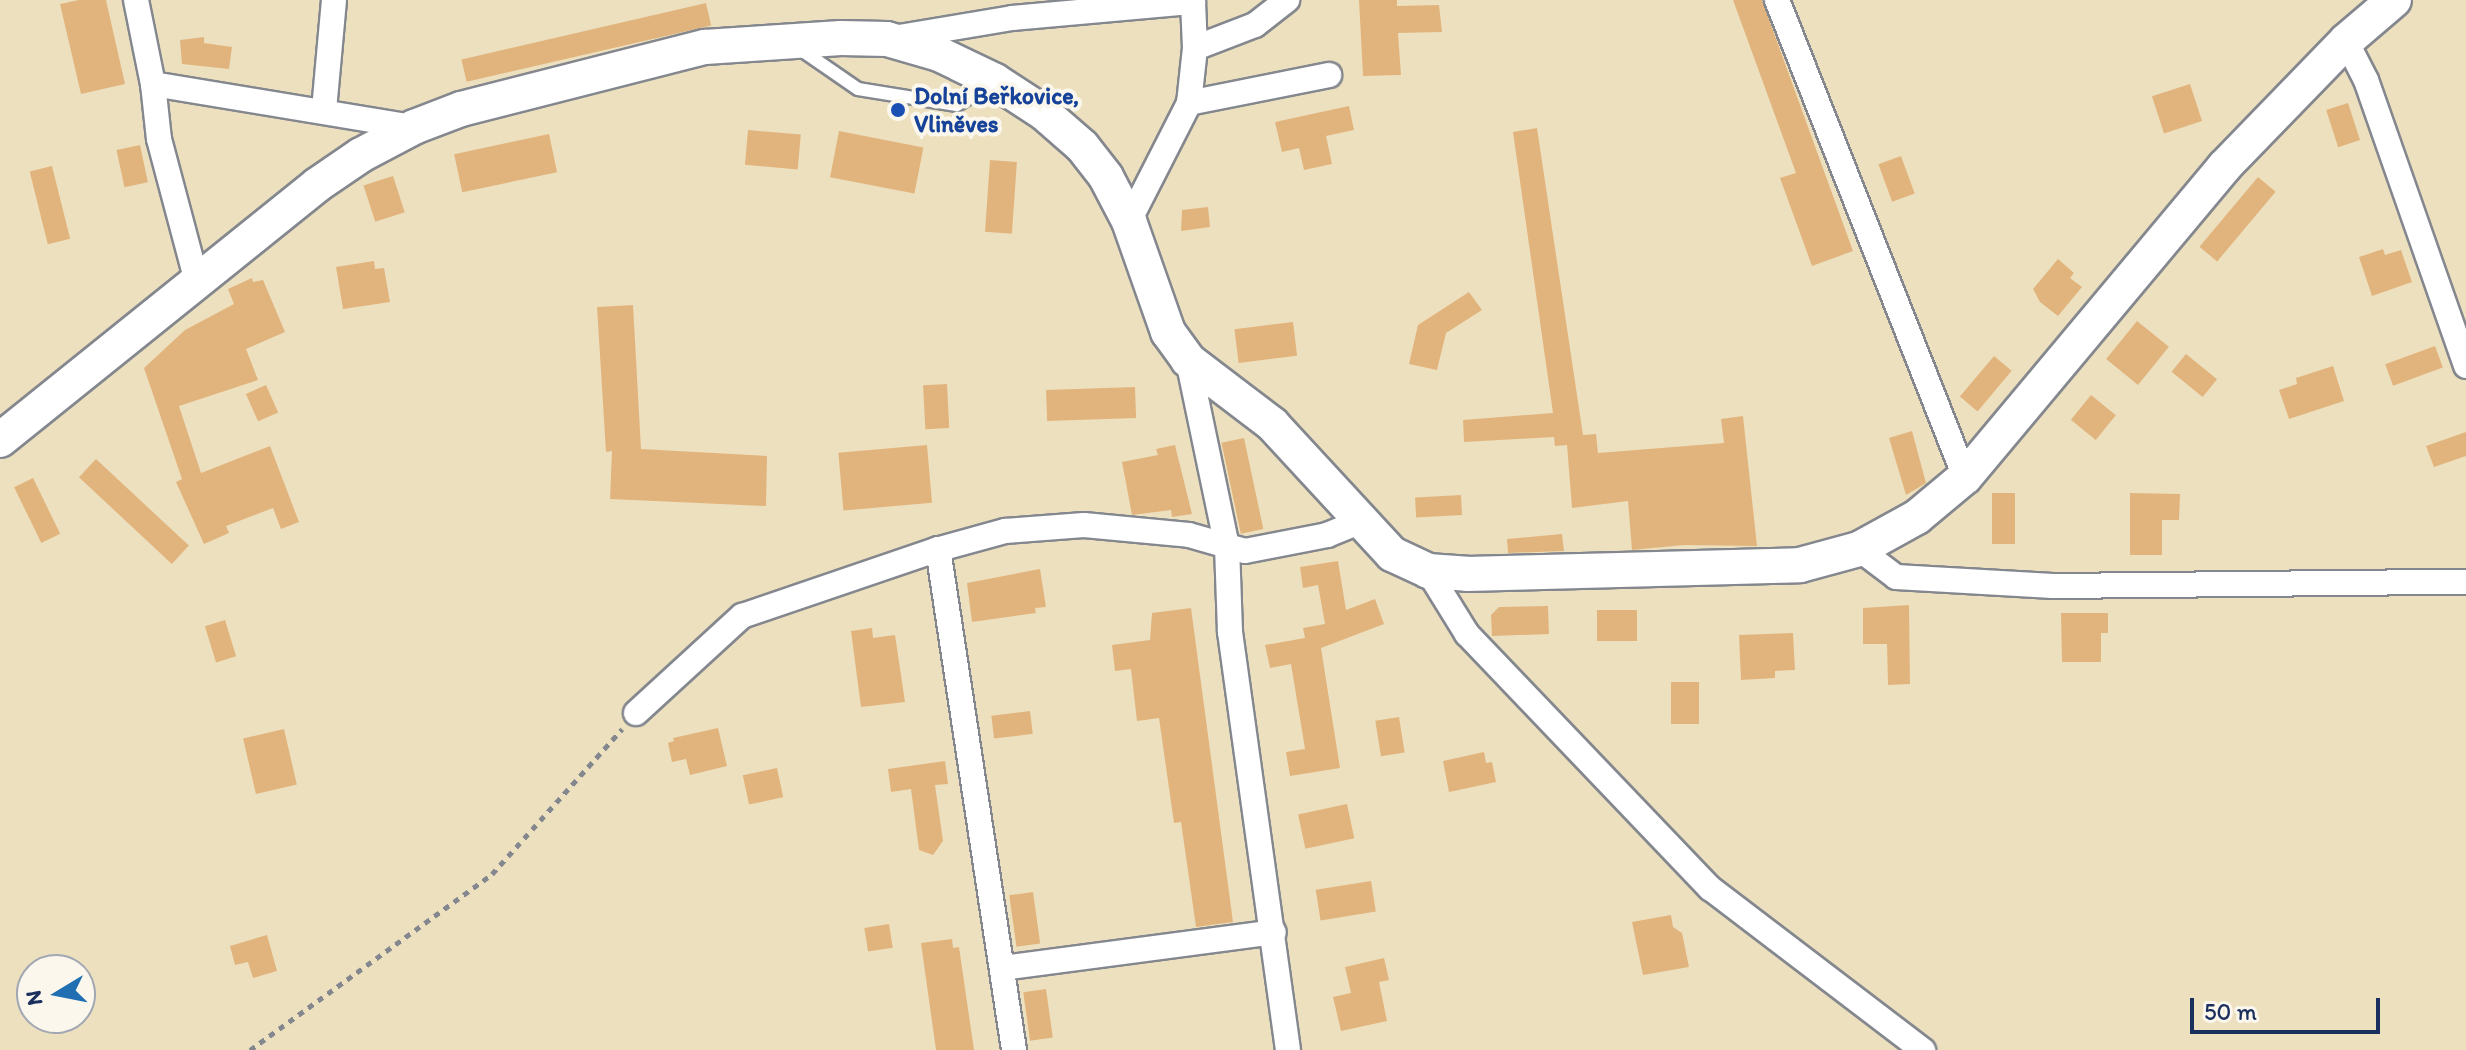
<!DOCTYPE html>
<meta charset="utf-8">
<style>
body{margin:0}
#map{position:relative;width:2466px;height:1050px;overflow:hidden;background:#ede0bf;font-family:Itim,sans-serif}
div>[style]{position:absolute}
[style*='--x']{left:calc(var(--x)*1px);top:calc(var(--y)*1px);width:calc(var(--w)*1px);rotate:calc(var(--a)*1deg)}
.building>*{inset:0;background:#e2b47d;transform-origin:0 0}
.path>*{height:5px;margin-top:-2.5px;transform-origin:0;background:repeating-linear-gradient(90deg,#84888e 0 6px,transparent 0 12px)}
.roads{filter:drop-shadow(2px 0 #84888e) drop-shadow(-2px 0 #84888e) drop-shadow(0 2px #84888e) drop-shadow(0 -2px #84888e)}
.lane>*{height:12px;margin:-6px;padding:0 6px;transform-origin:6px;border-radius:6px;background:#fff}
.street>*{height:24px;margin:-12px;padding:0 12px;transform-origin:12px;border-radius:12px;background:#fff}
.secondary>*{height:34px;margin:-17px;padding:0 17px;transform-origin:17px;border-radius:17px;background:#fff}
.dots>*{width:22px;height:22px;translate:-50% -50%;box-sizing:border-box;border:4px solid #fbf7ec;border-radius:50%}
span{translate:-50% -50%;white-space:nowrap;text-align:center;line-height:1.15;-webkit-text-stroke:8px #fbf7ec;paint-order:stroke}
.transit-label{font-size:24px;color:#164399;font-weight:700}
.left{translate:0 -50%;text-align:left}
.north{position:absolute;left:16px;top:954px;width:80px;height:80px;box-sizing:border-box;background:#fbf7ec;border:2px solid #a1a7b3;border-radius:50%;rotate:260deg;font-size:22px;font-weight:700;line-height:32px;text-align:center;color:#1b2f5e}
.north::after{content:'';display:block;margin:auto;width:28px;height:36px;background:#1f6fb2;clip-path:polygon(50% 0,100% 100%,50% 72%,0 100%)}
.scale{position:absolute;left:2190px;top:998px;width:190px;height:36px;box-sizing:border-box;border:4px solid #1b2f5e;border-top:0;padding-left:10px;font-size:24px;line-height:28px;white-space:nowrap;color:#1b2f5e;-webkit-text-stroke:6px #fbf7ec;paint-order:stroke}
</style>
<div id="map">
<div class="building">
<div style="clip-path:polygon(79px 0,106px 0,125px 84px,81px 94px,60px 4px)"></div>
<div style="clip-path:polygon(1359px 0,1397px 0,1397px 6px,1439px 5px,1442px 32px,1398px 33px,1401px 75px,1363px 76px)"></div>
<div style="clip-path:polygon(1733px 0,1762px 0,1853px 251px,1812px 266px,1780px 178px,1796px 173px)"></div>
<div style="left:706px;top:3px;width:23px;height:251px;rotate:77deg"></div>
<div style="clip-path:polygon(204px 37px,204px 43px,232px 47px,229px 69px,182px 64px,180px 40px)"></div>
<div style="left:2190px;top:84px;width:39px;height:40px;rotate:72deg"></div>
<div style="left:2348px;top:103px;width:39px;height:23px;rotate:72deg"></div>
<div style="clip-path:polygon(1349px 106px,1354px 130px,1326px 136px,1332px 164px,1304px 170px,1299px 148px,1282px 152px,1275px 122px)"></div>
<div style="clip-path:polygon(1537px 128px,1583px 435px,1596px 434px,1598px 453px,1724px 443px,1721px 419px,1743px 416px,1757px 546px,1684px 545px,1632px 550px,1628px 501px,1572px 508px,1567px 445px,1555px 446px,1554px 437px,1464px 442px,1463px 420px,1553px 413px,1513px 132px)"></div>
<div style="left:748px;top:130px;width:53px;height:35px;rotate:5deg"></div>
<div style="left:839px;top:131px;width:86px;height:47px;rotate:11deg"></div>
<div style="left:549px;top:134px;width:39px;height:97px;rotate:78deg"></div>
<div style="left:140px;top:145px;width:38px;height:24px;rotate:78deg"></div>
<div style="left:1901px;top:156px;width:40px;height:24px;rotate:70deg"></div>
<div style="left:990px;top:160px;width:27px;height:72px;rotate:4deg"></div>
<div style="left:52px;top:166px;width:75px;height:23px;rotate:76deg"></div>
<div style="left:393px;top:176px;width:38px;height:31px;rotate:72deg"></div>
<div style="left:2258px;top:177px;width:23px;height:91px;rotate:40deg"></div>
<div style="clip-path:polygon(1208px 207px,1210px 227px,1181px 231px,1182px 210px)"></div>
<div style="clip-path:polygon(2383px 249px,2385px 255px,2401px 250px,2412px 282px,2372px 296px,2359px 257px)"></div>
<div style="clip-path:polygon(2058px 259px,2074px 273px,2070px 278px,2082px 287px,2058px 316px,2040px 302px,2033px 289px)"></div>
<div style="clip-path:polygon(374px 261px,375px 269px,384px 268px,390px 302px,343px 309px,336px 267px)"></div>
<div style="clip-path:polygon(252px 278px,253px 282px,263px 280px,285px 332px,246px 349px,258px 380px,179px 406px,201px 473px,270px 446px,299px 522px,281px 529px,273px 508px,226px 526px,229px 533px,204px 544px,176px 482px,182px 479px,144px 368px,185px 330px,234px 304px,228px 289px)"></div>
<div style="clip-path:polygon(1469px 292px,1482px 310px,1446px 333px,1437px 370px,1409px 364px,1418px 325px)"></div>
<div style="clip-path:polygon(633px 305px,641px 449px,767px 456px,766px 506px,610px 499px,612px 451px,606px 452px,597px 307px)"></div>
<div style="left:2137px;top:321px;width:41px;height:49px;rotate:39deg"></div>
<div style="left:1293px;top:322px;width:34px;height:59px;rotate:83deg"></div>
<div style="left:2435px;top:346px;width:23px;height:53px;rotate:70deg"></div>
<div style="left:2186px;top:354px;width:40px;height:23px;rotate:39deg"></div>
<div style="left:1994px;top:356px;width:23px;height:53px;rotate:40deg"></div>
<div style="clip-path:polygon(2333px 366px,2344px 401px,2289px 419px,2279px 390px,2297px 384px,2296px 378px)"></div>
<div style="left:947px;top:384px;width:44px;height:24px;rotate:87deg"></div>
<div style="left:266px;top:385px;width:30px;height:22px;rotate:66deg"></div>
<div style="left:1135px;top:387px;width:31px;height:89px;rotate:88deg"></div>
<div style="left:2091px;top:395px;width:32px;height:32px;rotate:39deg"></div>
<div style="clip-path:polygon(1912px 431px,1926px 483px,1906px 495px,1889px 438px)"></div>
<div style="clip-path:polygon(2466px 432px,2466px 456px,2434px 467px,2426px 446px)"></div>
<div style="left:1244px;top:438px;width:93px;height:23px;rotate:78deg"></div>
<div style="left:927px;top:445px;width:58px;height:89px;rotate:85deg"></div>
<div style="clip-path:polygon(1175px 445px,1192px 514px,1172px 517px,1171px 510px,1132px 515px,1122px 462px,1158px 455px,1156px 449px)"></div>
<div style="left:96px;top:459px;width:127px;height:25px;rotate:43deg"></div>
<div style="left:33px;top:478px;width:62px;height:21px;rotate:64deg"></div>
<div style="left:1992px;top:493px;width:23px;height:51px"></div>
<div style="clip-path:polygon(2130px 493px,2180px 494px,2179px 520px,2162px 520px,2162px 555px,2130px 555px)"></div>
<div style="left:1461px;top:495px;width:20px;height:46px;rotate:87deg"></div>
<div style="clip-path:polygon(1562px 534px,1564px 551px,1508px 553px,1507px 539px)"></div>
<div style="clip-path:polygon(1338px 561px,1346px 610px,1375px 599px,1384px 624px,1321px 648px,1340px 768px,1290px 776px,1286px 752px,1305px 749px,1291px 664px,1270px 668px,1265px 645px,1305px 638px,1303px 628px,1325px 624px,1318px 585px,1303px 588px,1300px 567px)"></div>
<div style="clip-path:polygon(1040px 569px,1046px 607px,1035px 608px,1036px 613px,972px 622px,967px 583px)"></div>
<div style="clip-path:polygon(1909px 605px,1910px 684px,1888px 685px,1887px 644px,1863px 644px,1863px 608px)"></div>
<div style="clip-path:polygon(1548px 606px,1549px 634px,1492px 636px,1491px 615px,1499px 607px)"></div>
<div style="clip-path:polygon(1191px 608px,1233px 922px,1196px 927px,1181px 822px,1174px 823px,1159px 718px,1137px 721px,1131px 669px,1115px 671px,1112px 645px,1150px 640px,1152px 613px)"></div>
<div style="left:1637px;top:610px;width:31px;height:40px;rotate:90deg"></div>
<div style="clip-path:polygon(2061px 613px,2108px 613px,2108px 633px,2101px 633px,2101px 662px,2062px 662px)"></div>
<div style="left:225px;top:620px;width:38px;height:21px;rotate:73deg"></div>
<div style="clip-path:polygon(872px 628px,873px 638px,895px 635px,905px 702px,861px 707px,851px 631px)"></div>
<div style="clip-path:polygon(1793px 633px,1795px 670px,1775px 671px,1775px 678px,1741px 680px,1739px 635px)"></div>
<div style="left:1699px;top:682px;width:42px;height:28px;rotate:90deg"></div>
<div style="left:1030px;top:711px;width:23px;height:39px;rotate:83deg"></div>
<div style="left:1399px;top:717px;width:36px;height:24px;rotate:81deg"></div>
<div style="clip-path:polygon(718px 728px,727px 766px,690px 775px,686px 759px,672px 762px,668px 743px,674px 741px,673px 738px)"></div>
<div style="left:284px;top:729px;width:57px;height:42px;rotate:77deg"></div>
<div style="clip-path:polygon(1484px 752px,1486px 763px,1492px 762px,1496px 782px,1449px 792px,1443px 761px)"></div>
<div style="clip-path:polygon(945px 761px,948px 784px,935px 785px,943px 841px,933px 855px,919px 850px,911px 789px,891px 792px,888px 769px)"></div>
<div style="left:777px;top:768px;width:30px;height:35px;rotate:78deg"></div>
<div style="left:1347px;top:804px;width:35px;height:50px;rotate:78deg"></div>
<div style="left:1371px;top:881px;width:31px;height:56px;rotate:81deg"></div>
<div style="left:1033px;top:892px;width:52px;height:24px;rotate:82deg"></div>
<div style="clip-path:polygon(1671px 915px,1673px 927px,1682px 933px,1689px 967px,1643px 975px,1632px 922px)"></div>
<div style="left:889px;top:924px;width:24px;height:25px;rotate:81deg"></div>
<div style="clip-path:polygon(267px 935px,277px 971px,253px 978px,248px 962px,235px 965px,230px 946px)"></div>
<div style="clip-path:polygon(952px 939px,953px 948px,959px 947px,974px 1050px,936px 1050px,921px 943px)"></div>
<div style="clip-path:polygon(1384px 958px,1389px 980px,1379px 982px,1387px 1021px,1341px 1031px,1333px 997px,1351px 993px,1345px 967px)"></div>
<div style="left:1046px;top:989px;width:49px;height:23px;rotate:82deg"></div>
</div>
<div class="path">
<div style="--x:250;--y:1050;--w:299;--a:-36"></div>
<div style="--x:492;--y:874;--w:195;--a:-48.1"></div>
</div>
<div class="roads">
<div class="lane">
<div style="--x:800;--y:49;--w:70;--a:34.6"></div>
<div style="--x:858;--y:89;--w:100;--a:9.2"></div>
<div style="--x:957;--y:105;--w:39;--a:-32"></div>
</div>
<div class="street">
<div style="--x:136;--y:0;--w:86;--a:78.6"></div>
<div style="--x:153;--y:84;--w:265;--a:9.4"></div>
<div style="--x:1777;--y:0;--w:513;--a:68.49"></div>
<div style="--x:893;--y:38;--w:121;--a:-9.5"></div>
<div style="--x:1012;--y:18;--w:182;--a:-5.1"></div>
<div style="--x:1193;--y:2;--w:46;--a:87.5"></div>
<div style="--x:1195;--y:48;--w:55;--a:96.2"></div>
<div style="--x:2346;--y:41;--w:44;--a:62.9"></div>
<div style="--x:2366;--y:80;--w:303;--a:70.7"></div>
<div style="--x:1195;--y:48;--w:64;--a:-21"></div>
<div style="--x:1255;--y:25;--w:41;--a:-38"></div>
<div style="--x:153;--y:84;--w:55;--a:83.8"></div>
<div style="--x:159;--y:139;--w:148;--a:75.1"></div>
<div style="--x:324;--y:110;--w:110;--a:-84.8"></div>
<div style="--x:1129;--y:221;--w:132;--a:-63"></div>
<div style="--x:1189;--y:103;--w:143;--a:-11.3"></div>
<div style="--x:1188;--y:360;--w:190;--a:78.2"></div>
<div style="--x:1227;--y:546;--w:86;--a:88"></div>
<div style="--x:1230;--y:632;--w:422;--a:82.1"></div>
<div style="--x:938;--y:549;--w:507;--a:81.37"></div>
<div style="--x:1859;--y:549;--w:46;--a:37.1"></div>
<div style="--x:1896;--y:577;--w:157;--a:3.3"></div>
<div style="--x:2053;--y:586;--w:413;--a:-0.6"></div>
<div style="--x:1428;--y:571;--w:74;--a:58.2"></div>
<div style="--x:1467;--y:634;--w:352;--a:46.3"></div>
<div style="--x:1710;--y:888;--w:268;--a:37.3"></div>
<div style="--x:636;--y:713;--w:144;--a:-42.5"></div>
<div style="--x:742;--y:616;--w:205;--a:-18.8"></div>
<div style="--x:936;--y:550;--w:72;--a:-15.4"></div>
<div style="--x:1005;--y:531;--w:79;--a:-4.3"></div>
<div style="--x:1084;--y:525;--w:105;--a:5.4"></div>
<div style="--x:1189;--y:535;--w:58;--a:15.9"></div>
<div style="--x:1245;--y:551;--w:84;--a:-11"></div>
<div style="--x:1327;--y:535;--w:37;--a:-22"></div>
<div style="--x:1002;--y:968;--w:274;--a:-7.5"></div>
</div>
<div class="secondary">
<div style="--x:0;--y:440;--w:407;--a:-38.8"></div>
<div style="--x:317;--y:185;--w:53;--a:-34.3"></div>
<div style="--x:361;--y:155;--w:60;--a:-27.8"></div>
<div style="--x:414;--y:127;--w:50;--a:-21"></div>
<div style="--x:461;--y:109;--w:252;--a:-14.3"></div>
<div style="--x:705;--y:47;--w:136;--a:-3.8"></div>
<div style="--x:841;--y:38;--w:46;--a:1.2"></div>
<div style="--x:887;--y:39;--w:54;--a:16.1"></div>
<div style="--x:939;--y:54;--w:62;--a:25.7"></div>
<div style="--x:995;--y:81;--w:59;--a:33.1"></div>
<div style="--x:1044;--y:113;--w:50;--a:41"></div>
<div style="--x:1082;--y:146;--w:39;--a:52"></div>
<div style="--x:1106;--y:177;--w:50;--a:62.4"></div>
<div style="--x:1129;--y:221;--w:118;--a:70.6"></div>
<div style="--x:1168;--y:332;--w:34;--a:54"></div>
<div style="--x:1188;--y:360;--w:106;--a:37.3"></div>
<div style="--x:1272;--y:424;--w:177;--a:47.3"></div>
<div style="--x:1392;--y:554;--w:40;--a:25"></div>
<div style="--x:1428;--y:571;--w:39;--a:4"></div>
<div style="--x:1467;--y:574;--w:333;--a:-1.5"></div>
<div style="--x:1800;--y:565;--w:61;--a:-15.2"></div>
<div style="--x:1859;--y:549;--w:66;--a:-28.9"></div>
<div style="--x:1917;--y:517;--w:62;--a:-39.8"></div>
<div style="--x:1965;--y:477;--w:404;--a:-50.1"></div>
<div style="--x:2224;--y:167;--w:175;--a:-45.9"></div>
<div style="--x:2346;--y:41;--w:63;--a:-40.5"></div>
</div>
</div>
<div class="dots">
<div style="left:898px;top:110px;background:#1a4fb4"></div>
</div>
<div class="transit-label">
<span class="left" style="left:914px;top:110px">Dolní Beřkovice,<br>Vliněves</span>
</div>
<div class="north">N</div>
<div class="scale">50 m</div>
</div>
